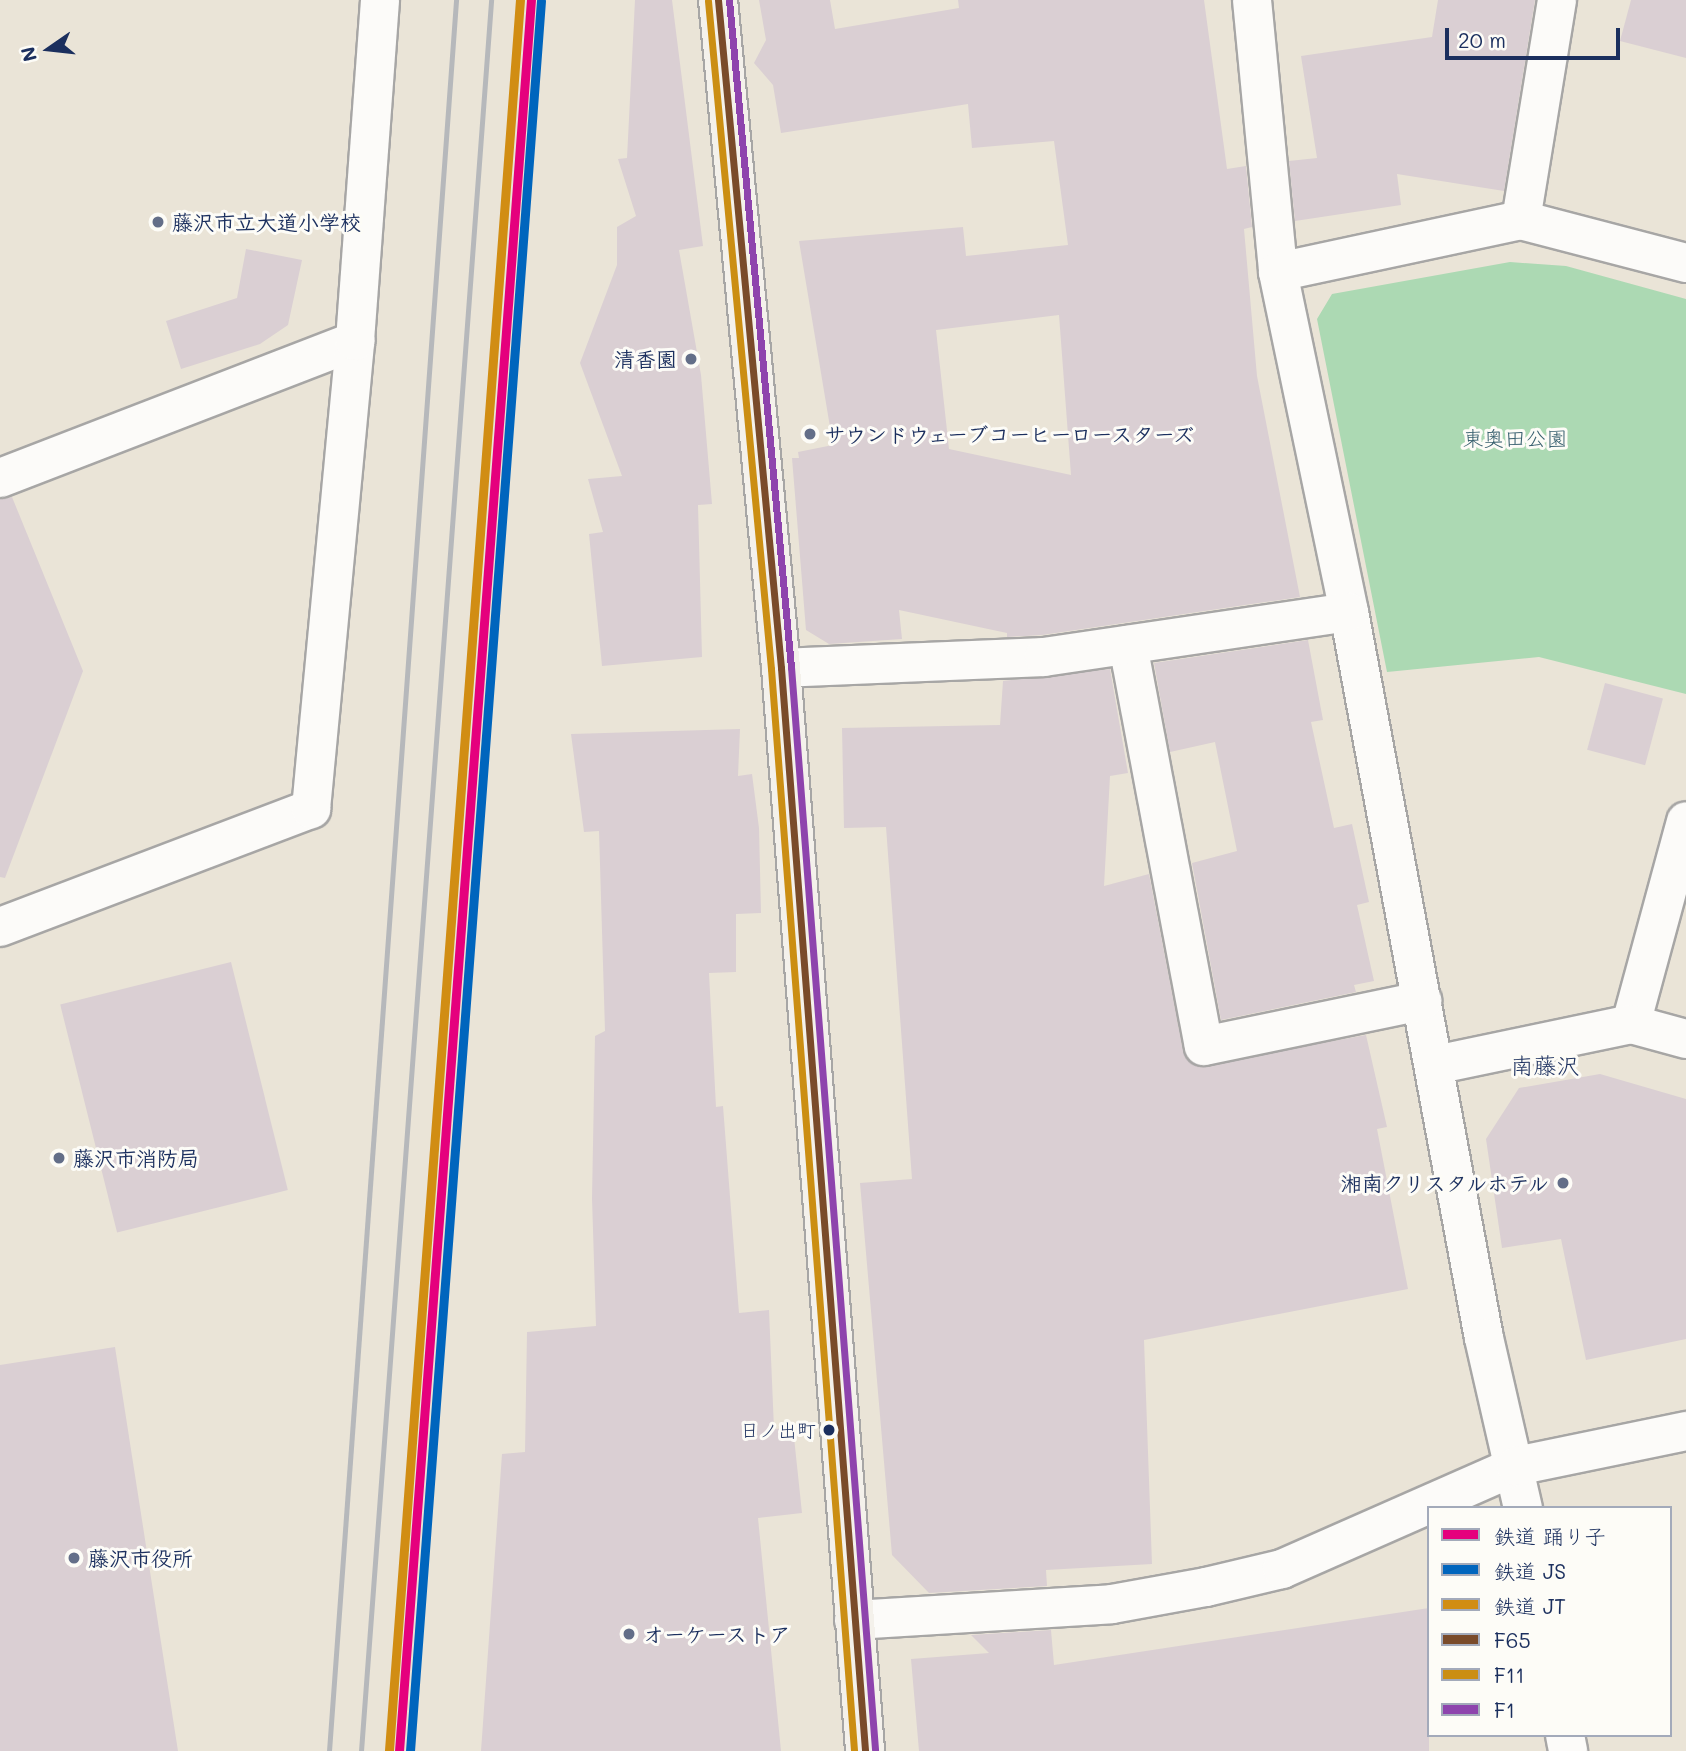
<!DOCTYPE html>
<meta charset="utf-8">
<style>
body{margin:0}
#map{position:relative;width:1686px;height:1751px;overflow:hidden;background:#eae4d7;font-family:Mali,"Klee One",sans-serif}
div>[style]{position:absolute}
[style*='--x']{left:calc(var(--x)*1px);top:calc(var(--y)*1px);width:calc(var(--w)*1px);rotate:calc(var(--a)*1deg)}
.green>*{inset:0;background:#acd9b3}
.building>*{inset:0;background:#dacfd3;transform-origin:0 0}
.roads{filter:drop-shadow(2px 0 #a7a6a5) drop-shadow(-2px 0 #a7a6a5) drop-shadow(0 2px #a7a6a5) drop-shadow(0 -2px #a7a6a5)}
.street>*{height:38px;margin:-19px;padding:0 19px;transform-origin:19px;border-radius:19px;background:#fcfbf9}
.secondary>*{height:38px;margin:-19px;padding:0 19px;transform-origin:19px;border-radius:19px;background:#f4f1eb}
.rail>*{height:5px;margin:-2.5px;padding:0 2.5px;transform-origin:2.5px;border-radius:2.5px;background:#b6b8bb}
.bus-1>*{height:7px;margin:-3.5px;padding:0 3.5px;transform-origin:3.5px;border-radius:3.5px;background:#7a4b2a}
.bus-2>*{height:7px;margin:-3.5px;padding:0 3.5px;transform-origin:3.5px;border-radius:3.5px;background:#cb8e13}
.bus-3>*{height:7px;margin:-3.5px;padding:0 3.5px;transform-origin:3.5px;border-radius:3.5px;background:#8e44ad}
.rail-1>*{height:9px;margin:-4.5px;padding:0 4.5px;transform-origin:4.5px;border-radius:4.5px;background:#e5007d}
.rail-2>*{height:9px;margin:-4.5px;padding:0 4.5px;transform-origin:4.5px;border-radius:4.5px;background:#0065bd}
.rail-3>*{height:9px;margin:-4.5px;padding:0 4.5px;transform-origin:4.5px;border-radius:4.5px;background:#d18d13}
.dots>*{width:19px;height:19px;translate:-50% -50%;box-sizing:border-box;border:4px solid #fdfcf7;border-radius:50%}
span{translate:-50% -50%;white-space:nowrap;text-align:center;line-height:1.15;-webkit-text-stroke:6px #fdfcf7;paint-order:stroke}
.bus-label{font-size:19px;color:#1b2f5e}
.right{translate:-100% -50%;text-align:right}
.poi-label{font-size:21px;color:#1b2f5e;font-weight:700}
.left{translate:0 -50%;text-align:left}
.park-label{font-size:21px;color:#375f6e}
.neighbourhood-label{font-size:23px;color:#1b2f5e}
.legend{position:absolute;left:1427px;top:1506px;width:245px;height:231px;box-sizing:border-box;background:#fdfcf7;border:2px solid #a3aaba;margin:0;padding:9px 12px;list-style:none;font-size:21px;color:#1b2f5e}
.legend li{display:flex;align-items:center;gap:14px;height:35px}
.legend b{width:35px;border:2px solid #a3aaba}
.north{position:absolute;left:14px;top:14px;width:70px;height:70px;-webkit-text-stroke:5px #fdfcf7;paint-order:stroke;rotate:256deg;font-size:19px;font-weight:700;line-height:28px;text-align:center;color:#1b2f5e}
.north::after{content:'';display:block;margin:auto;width:24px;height:32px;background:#1b2f5e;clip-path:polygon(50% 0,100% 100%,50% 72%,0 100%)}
.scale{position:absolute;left:1445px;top:28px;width:175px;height:32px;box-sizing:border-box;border:4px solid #1b2f5e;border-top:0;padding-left:9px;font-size:21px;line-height:24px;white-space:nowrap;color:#1b2f5e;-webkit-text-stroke:5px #fdfcf7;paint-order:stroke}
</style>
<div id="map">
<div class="green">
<div style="clip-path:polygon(1510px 262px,1566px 266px,1686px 299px,1686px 694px,1539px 657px,1387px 672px,1317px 319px,1332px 294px)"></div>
</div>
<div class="building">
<div style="clip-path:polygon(635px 0,672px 0,703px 246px,679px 250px,701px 375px,712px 504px,698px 505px,702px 657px,602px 666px,589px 534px,603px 532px,588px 479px,622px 476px,580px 363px,617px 265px,617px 227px,636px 216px,618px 159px,627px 158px)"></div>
<div style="clip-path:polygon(evenodd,759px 0,830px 0,835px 29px,959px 8px,958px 0,1204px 0,1227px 169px,1246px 166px,1252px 227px,1244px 229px,1257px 376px,1300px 597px,1042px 635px,1007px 637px,1007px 633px,899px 610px,902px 639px,829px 644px,806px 630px,792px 458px,799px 458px,798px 452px,833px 445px,799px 241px,963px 227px,966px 256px,1068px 245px,1054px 141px,972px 148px,968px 104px,781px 133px,773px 85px,754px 63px,766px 40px,759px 0,1059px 315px,1071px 475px,949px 449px,936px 330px,1059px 315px)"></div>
<div style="clip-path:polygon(1438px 0,1535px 0,1504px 191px,1397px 174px,1401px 205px,1295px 221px,1289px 161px,1317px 158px,1301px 56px,1432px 37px)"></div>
<div style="clip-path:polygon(1631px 0,1686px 0,1686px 58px,1620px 41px)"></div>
<div style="clip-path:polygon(246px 249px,302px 260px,288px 325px,260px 344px,181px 369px,166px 321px,237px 298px)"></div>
<div style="clip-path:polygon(12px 497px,83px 671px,5px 878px,0 877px,0 499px)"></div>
<div style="clip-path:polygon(1308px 640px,1323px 720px,1311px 722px,1334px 828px,1352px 824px,1369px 902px,1357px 905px,1374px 981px,1354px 985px,1356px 992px,1221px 1020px,1192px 863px,1237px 851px,1215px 742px,1170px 752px,1154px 663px)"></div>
<div style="clip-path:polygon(1110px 669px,1128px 773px,1110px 776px,1104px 886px,1149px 874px,1183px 1050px,1196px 1066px,1366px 1035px,1387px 1127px,1377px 1129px,1408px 1289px,1144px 1340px,1152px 1564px,1046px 1570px,1047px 1586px,929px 1593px,892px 1555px,860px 1183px,912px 1179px,886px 827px,844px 828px,842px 728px,1000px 725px,1003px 681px)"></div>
<div style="left:1605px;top:683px;width:60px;height:69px;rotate:15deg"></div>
<div style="clip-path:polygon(740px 729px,738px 776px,752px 774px,759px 828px,761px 913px,736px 914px,736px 972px,709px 973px,716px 1107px,723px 1106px,739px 1313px,769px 1310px,774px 1429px,793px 1428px,802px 1513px,758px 1518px,781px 1751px,481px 1751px,502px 1454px,525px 1452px,527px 1332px,596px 1326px,592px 1198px,595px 1036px,605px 1031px,599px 831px,584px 832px,571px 734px)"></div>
<div style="left:231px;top:962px;width:235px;height:176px;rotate:76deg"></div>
<div style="clip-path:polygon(1600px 1074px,1686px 1099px,1686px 1339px,1586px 1360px,1561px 1239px,1502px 1248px,1486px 1139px,1519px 1088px)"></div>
<div style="clip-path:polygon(115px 1347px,178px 1751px,0 1751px,0 1365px)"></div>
<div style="clip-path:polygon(1429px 1608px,1429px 1751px,919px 1751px,911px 1659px,989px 1653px,971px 1635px,1051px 1630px,1054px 1665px)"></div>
</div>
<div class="roads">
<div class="street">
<div style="--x:1252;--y:0;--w:273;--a:84.5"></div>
<div style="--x:1278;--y:272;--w:347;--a:78.2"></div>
<div style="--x:1349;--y:612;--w:738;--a:79.47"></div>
<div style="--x:1484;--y:1338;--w:174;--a:77.1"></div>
<div style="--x:1521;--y:220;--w:223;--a:-80.7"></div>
<div style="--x:1278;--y:272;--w:249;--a:-12.1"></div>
<div style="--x:1521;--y:220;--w:171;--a:14.6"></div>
<div style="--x:0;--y:478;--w:381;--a:-21.1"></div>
<div style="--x:1128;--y:645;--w:408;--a:79.3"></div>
<div style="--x:1204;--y:1046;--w:223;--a:-11.7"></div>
<div style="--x:781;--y:668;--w:263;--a:-2.4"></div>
<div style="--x:1044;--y:657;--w:308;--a:-8.4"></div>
<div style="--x:0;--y:927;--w:333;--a:-20.8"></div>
<div style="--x:311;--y:809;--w:470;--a:-84.6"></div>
<div style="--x:355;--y:341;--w:342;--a:-85.8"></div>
<div style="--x:1631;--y:1024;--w:210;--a:-74.8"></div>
<div style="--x:1435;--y:1065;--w:200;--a:-11.8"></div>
<div style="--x:1631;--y:1024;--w:57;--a:15.3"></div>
<div style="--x:854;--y:1620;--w:258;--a:-3.5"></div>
<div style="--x:1112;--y:1604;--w:96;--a:-10.3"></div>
<div style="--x:1206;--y:1587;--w:78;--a:-13.3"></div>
<div style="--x:1282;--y:1569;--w:256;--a:-23.8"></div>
<div style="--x:1516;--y:1466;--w:174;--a:-11.6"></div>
<div style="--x:1565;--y:1735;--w:16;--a:79"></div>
</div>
<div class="secondary">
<div style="--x:718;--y:0;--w:671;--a:84.61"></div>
<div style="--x:781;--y:668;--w:1086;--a:85.56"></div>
</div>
</div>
<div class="rail">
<div style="--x:329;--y:1751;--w:1756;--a:-85.85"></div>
<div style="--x:361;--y:1751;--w:1756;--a:-85.75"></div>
</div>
<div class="bus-1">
<div style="--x:718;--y:0;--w:671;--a:84.61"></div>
<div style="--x:781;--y:668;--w:1086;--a:85.56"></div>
</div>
<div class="bus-2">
<div style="--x:708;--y:1;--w:671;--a:84.61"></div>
<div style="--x:771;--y:669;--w:1085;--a:85.61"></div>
</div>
<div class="bus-3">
<div style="--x:729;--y:0;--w:670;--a:84.69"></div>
<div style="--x:791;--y:667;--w:1086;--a:85.56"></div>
</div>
<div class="rail-1">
<div style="--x:399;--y:1751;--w:1756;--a:-85.69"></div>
</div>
<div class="rail-2">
<div style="--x:410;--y:1751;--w:1755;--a:-85.72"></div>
</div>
<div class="rail-3">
<div style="--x:389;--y:1750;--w:1755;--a:-85.72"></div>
</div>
<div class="dots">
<div style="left:158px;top:222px;background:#636e88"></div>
<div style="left:691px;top:359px;background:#636e88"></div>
<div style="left:810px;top:434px;background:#636e88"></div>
<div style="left:59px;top:1158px;background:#636e88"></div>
<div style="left:1563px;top:1183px;background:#636e88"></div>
<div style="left:829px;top:1430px;background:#1b2f5e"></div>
<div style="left:74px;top:1558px;background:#636e88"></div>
<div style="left:629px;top:1634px;background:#636e88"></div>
</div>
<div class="bus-label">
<span class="right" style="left:816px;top:1430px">日ノ出町</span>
</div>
<div class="poi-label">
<span class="left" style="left:172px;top:222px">藤沢市立大道小学校</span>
<span class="right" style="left:677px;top:359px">清香園</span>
<span class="left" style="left:824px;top:434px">サウンドウェーブコーヒーロースターズ</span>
<span class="left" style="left:73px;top:1158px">藤沢市消防局</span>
<span class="right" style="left:1549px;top:1183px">湘南クリスタルホテル</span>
<span class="left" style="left:88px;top:1558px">藤沢市役所</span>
<span class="left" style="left:643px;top:1634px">オーケーストア</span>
</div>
<div class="park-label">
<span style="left:1515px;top:438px">東奥田公園</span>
</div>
<div class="neighbourhood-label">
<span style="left:1545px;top:1065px">南藤沢</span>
</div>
<ul class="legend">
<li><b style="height:9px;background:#e5007d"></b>鉄道 踊り子</li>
<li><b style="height:9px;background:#0065bd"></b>鉄道 JS</li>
<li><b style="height:9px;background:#d18d13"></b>鉄道 JT</li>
<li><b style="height:9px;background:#7a4b2a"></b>F65</li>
<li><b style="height:9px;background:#cb8e13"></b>F11</li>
<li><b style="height:9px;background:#8e44ad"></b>F1</li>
</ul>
<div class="north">N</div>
<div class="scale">20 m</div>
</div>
